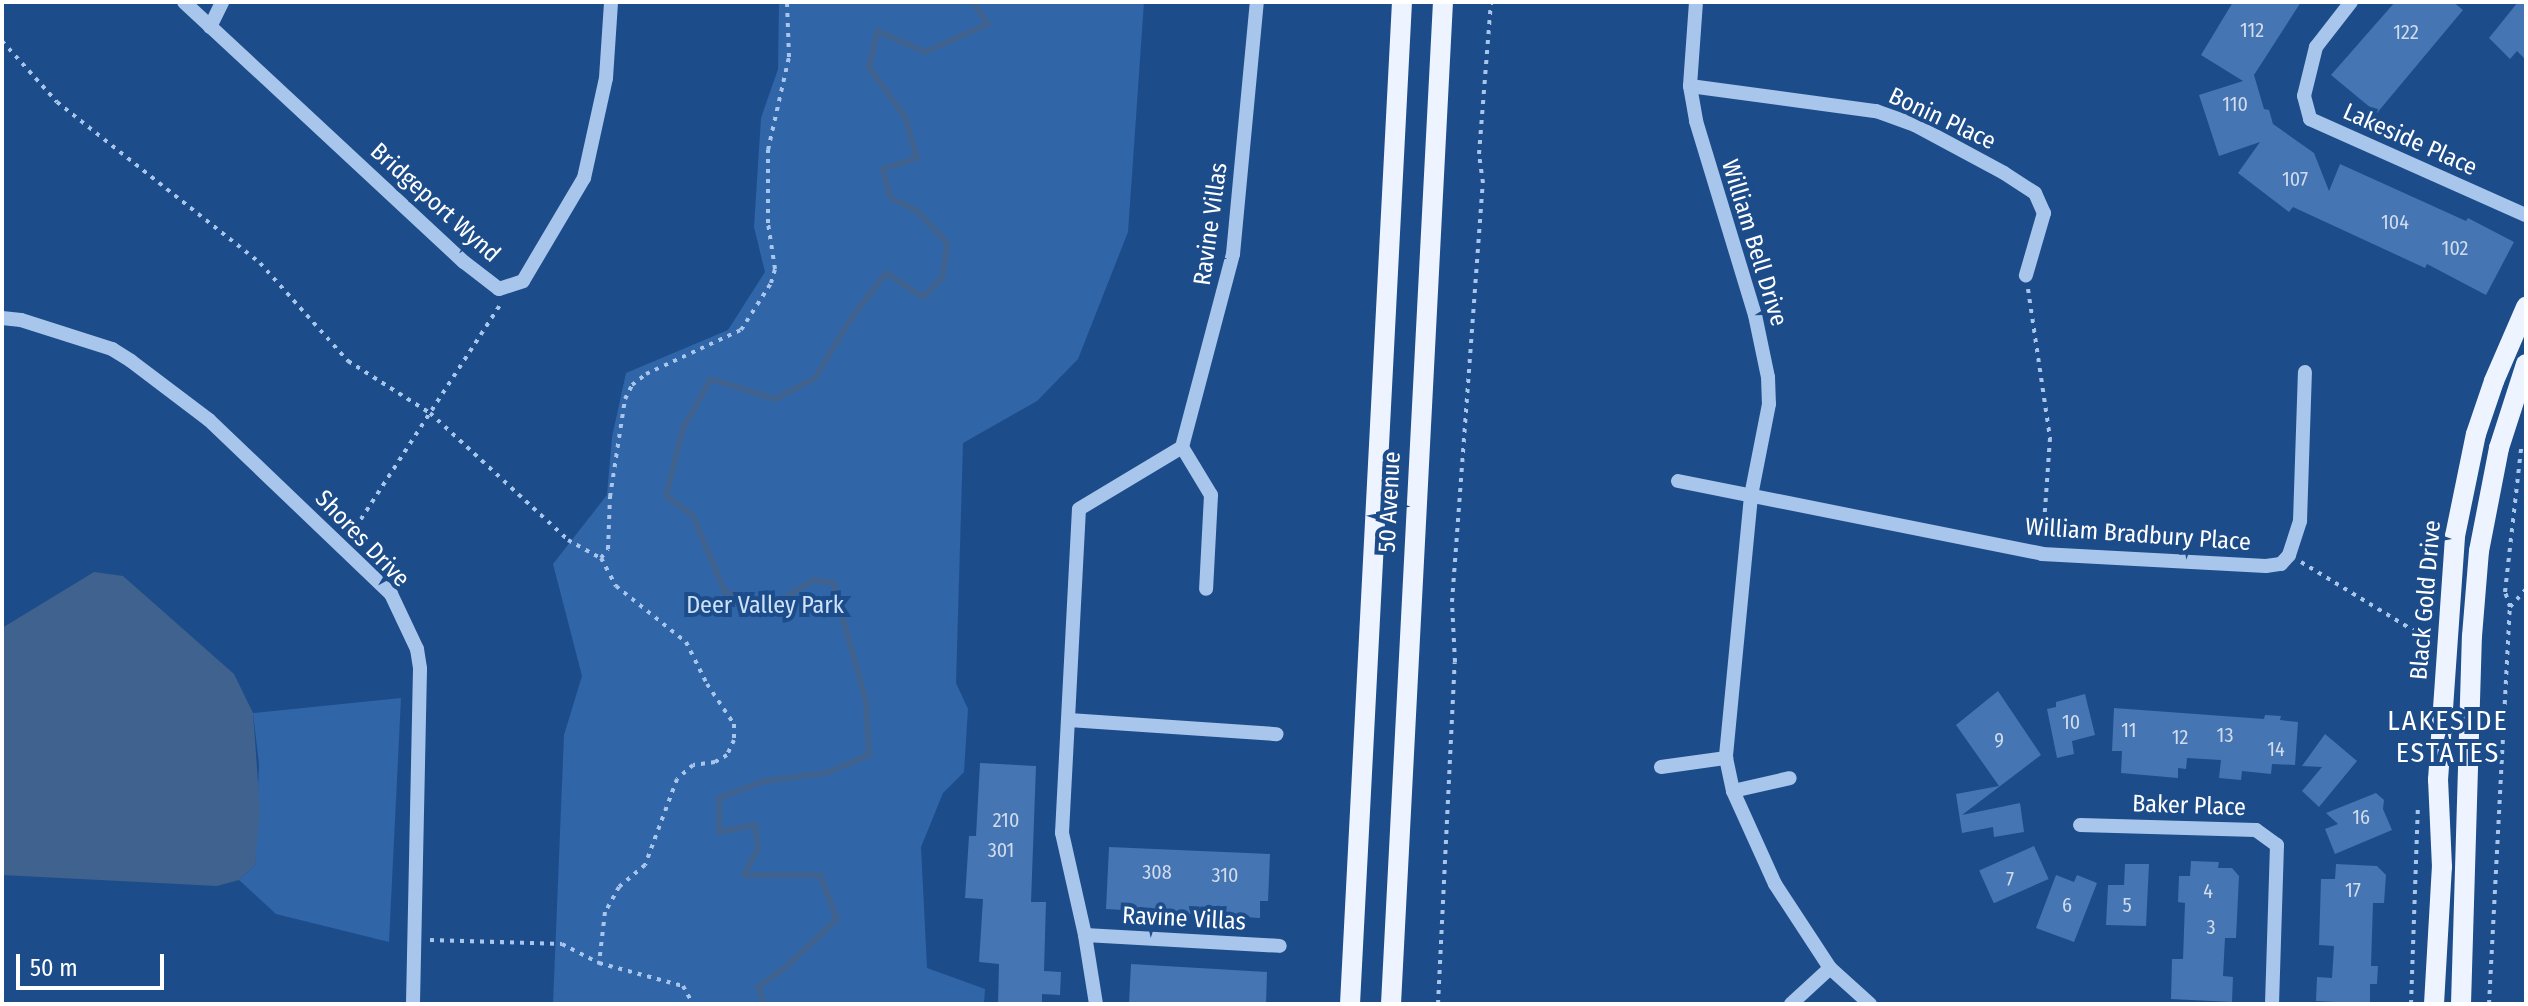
<!DOCTYPE html>
<style>
body{margin:0}
#map{position:relative;width:2528px;height:1006px;overflow:hidden;background:#1d4c8a;font-family:"Fira Sans Condensed",sans-serif}
div>[style]{position:absolute}
[style*='--x']{left:calc(var(--x)*1px);top:calc(var(--y)*1px);width:calc(var(--w)*1px);rotate:calc(var(--a)*1deg)}
.green>*{inset:0;background:#3065a8}
.water>*{inset:0;background:#40628f}
.stream>*{height:6px;margin:-3px;padding:0 3px;transform-origin:3px;border-radius:3px;background:#40628f}
.building>*{inset:0;background:#4575b2;transform-origin:0 0}
.path>*{height:4px;margin-top:-2px;transform-origin:0;background:repeating-linear-gradient(90deg,#a8c6ec 0 4px,transparent 0 10px)}
.minor>*{height:14px;margin:-7px;padding:0 7px;transform-origin:7px;border-radius:7px;background:#a8c6ec}
.major>*{height:20px;margin:-10px;padding:0 10px;transform-origin:10px;border-radius:10px;background:#edf4ff}
span{translate:-50% -50%;white-space:nowrap;text-align:center;line-height:1.15;-webkit-text-stroke:8px #1d4c8a;paint-order:stroke}
.number-label{font-size:20px;color:#d0dcec}
.number-label span{-webkit-text-stroke-width:0}
.street-label{font-size:24px;color:#fff}
.park-label{font-size:24px;color:#cde1f9}
.quarter-label{font-size:28px;color:#fff;letter-spacing:2px}
.frame{position:absolute;inset:0;border:4px solid #fff;pointer-events:none}
.scale{position:absolute;left:16px;top:954px;width:148px;height:36px;box-sizing:border-box;border:4px solid #fff;border-top:0;padding-left:10px;font-size:24px;line-height:28px;white-space:nowrap;color:#fff;-webkit-text-stroke:6px #1d4c8a;paint-order:stroke}
</style>
<div id="map">
<div class="green">
<div style="clip-path:polygon(779px 2px,1144px 2px,1128px 232px,1078px 359px,1037px 401px,963px 443px,956px 683px,968px 709px,964px 772px,943px 793px,921px 847px,927px 968px,985px 989px,984px 1004px,553px 1004px,564px 735px,582px 676px,553px 564px,607px 495px,612px 437px,626px 373px,728px 330px,765px 272px,754px 227px,761px 118px,778px 69px)"></div>
<div style="clip-path:polygon(401px 698px,389px 942px,276px 914px,239px 880px,255px 865px,259px 764px,253px 713px)"></div>
</div>
<div class="water">
<div style="clip-path:polygon(94px 572px,123px 576px,234px 674px,253px 713px,260px 810px,255px 865px,239px 880px,217px 886px,2px 875px,2px 628px)"></div>
</div>
<div class="stream">
<div style="--x:764;--y:1004;--w:18;--a:-109"></div>
<div style="--x:758;--y:987;--w:37;--a:-36"></div>
<div style="--x:788;--y:965;--w:67;--a:-43.2"></div>
<div style="--x:837;--y:919;--w:47;--a:-111.1"></div>
<div style="--x:820;--y:875;--w:76;--a:180"></div>
<div style="--x:744;--y:875;--w:30;--a:-62"></div>
<div style="--x:758;--y:849;--w:24;--a:-97"></div>
<div style="--x:755;--y:825;--w:37;--a:169"></div>
<div style="--x:719;--y:832;--w:34;--a:-90"></div>
<div style="--x:719;--y:798;--w:48;--a:-20.7"></div>
<div style="--x:764;--y:781;--w:63;--a:-7.4"></div>
<div style="--x:826;--y:773;--w:47;--a:-22.7"></div>
<div style="--x:869;--y:755;--w:54;--a:-93.2"></div>
<div style="--x:866;--y:701;--w:123;--a:-105.6"></div>
<div style="--x:833;--y:583;--w:20;--a:-171"></div>
<div style="--x:813;--y:580;--w:47;--a:148"></div>
<div style="--x:773;--y:605;--w:50;--a:-164.8"></div>
<div style="--x:725;--y:592;--w:82;--a:-112.8"></div>
<div style="--x:693;--y:516;--w:34;--a:-143"></div>
<div style="--x:666;--y:496;--w:70;--a:-76"></div>
<div style="--x:683;--y:428;--w:56;--a:-60.3"></div>
<div style="--x:711;--y:379;--w:67;--a:17.4"></div>
<div style="--x:775;--y:399;--w:45;--a:-27.7"></div>
<div style="--x:815;--y:378;--w:68;--a:-58.9"></div>
<div style="--x:850;--y:320;--w:59;--a:-52.5"></div>
<div style="--x:886;--y:273;--w:44;--a:33"></div>
<div style="--x:923;--y:297;--w:29;--a:-46"></div>
<div style="--x:943;--y:276;--w:33;--a:-83"></div>
<div style="--x:947;--y:243;--w:44;--a:-133.2"></div>
<div style="--x:917;--y:211;--w:30;--a:-153"></div>
<div style="--x:890;--y:197;--w:29;--a:-104"></div>
<div style="--x:883;--y:169;--w:36;--a:-18"></div>
<div style="--x:917;--y:158;--w:43;--a:-106.3"></div>
<div style="--x:905;--y:117;--w:62;--a:-125.8"></div>
<div style="--x:869;--y:67;--w:37;--a:-77"></div>
<div style="--x:877;--y:31;--w:52;--a:23.6"></div>
<div style="--x:925;--y:52;--w:69;--a:-24"></div>
<div style="--x:988;--y:24;--w:27;--a:-124"></div>
</div>
<div class="building">
<div style="clip-path:polygon(2233px 2px,2301px 2px,2254px 75px,2264px 109px,2269px 110px,2273px 124px,2314px 153px,2329px 191px,2340px 164px,2466px 221px,2468px 218px,2514px 242px,2486px 295px,2427px 264px,2425px 268px,2293px 207px,2289px 212px,2238px 173px,2260px 142px,2219px 156px,2199px 95px,2243px 81px,2201px 55px)"></div>
<div style="clip-path:polygon(2395px 2px,2453px 2px,2463px 10px,2377px 113px,2331px 75px)"></div>
<div style="clip-path:polygon(2518px 2px,2526px 2px,2526px 60px,2517px 51px,2510px 59px,2489px 38px)"></div>
<div style="clip-path:polygon(1998px 691px,2041px 755px,1962px 815px,2020px 803px,2024px 832px,1994px 837px,1993px 827px,1962px 833px,1956px 794px,1999px 786px,1956px 725px)"></div>
<div style="clip-path:polygon(2085px 694px,2095px 735px,2072px 741px,2074px 754px,2057px 758px,2047px 709px,2056px 707px,2056px 702px)"></div>
<div style="clip-path:polygon(2114px 708px,2264px 719px,2265px 715px,2281px 716px,2280px 720px,2298px 722px,2295px 765px,2272px 764px,2271px 774px,2242px 771px,2241px 780px,2219px 778px,2221px 760px,2187px 758px,2186px 769px,2178px 768px,2178px 778px,2121px 773px,2122px 751px,2112px 751px)"></div>
<div style="clip-path:polygon(2325px 734px,2357px 761px,2319px 807px,2302px 791px,2322px 767px,2302px 766px)"></div>
<div style="clip-path:polygon(980px 763px,1036px 766px,1031px 902px,1046px 902px,1044px 971px,1061px 972px,1060px 995px,1042px 994px,1042px 1004px,998px 1004px,999px 964px,979px 962px,983px 899px,965px 898px,969px 836px,976px 836px)"></div>
<div style="clip-path:polygon(2376px 793px,2384px 800px,2383px 809px,2392px 830px,2335px 854px,2325px 829px,2338px 824px,2326px 813px)"></div>
<div style="left:2034px;top:846px;width:36px;height:60px;rotate:66deg"></div>
<div style="clip-path:polygon(1109px 847px,1270px 854px,1268px 901px,1260px 901px,1260px 918px,1106px 909px)"></div>
<div style="clip-path:polygon(2191px 861px,2219px 862px,2218px 868px,2232px 868px,2239px 876px,2236px 938px,2225px 938px,2223px 976px,2233px 977px,2232px 1002px,2171px 999px,2172px 959px,2183px 959px,2185px 903px,2178px 902px,2179px 876px,2190px 876px)"></div>
<div style="clip-path:polygon(2125px 864px,2149px 864px,2146px 926px,2106px 925px,2108px 885px,2124px 885px)"></div>
<div style="clip-path:polygon(2336px 864px,2377px 866px,2386px 875px,2384px 903px,2373px 903px,2371px 966px,2378px 966px,2377px 984px,2370px 984px,2370px 1004px,2316px 1001px,2317px 977px,2332px 978px,2334px 946px,2319px 945px,2321px 879px,2335px 879px)"></div>
<div style="clip-path:polygon(2056px 875px,2074px 882px,2077px 875px,2097px 883px,2074px 942px,2036px 928px)"></div>
<div style="clip-path:polygon(1131px 964px,1267px 972px,1266px 1004px,1129px 1004px)"></div>
</div>
<div class="path">
<div style="--x:2;--y:41;--w:82;--a:48"></div>
<div style="--x:57;--y:102;--w:259;--a:38.4"></div>
<div style="--x:260;--y:263;--w:132;--a:48.1"></div>
<div style="--x:348;--y:361;--w:97;--a:32.4"></div>
<div style="--x:430;--y:413;--w:188;--a:42.6"></div>
<div style="--x:568;--y:540;--w:38;--a:29"></div>
<div style="--x:601;--y:558;--w:11;--a:-52"></div>
<div style="--x:608;--y:549;--w:52;--a:-87.8"></div>
<div style="--x:610;--y:497;--w:99;--a:-81.3"></div>
<div style="--x:625;--y:399;--w:16;--a:-63"></div>
<div style="--x:632;--y:385;--w:18;--a:-38"></div>
<div style="--x:646;--y:374;--w:105;--a:-24.9"></div>
<div style="--x:741;--y:330;--w:56;--a:-57.4"></div>
<div style="--x:771;--y:283;--w:15;--a:-74"></div>
<div style="--x:775;--y:269;--w:47;--a:-98.7"></div>
<div style="--x:768;--y:223;--w:73;--a:-90"></div>
<div style="--x:768;--y:150;--w:95;--a:-77.3"></div>
<div style="--x:789;--y:57;--w:55;--a:-92.1"></div>
<div style="--x:2028;--y:289;--w:151;--a:81.6"></div>
<div style="--x:2050;--y:438;--w:101;--a:94"></div>
<div style="--x:350;--y:536;--w:275;--a:-57"></div>
<div style="--x:601;--y:558;--w:32;--a:62"></div>
<div style="--x:616;--y:586;--w:90;--a:38.7"></div>
<div style="--x:686;--y:642;--w:47;--a:63.4"></div>
<div style="--x:707;--y:684;--w:48;--a:56"></div>
<div style="--x:734;--y:724;--w:16;--a:90"></div>
<div style="--x:734;--y:740;--w:17;--a:115"></div>
<div style="--x:727;--y:755;--w:14;--a:150"></div>
<div style="--x:715;--y:762;--w:22;--a:172"></div>
<div style="--x:693;--y:765;--w:21;--a:139"></div>
<div style="--x:677;--y:779;--w:92;--a:110.4"></div>
<div style="--x:645;--y:865;--w:34;--a:140"></div>
<div style="--x:619;--y:887;--w:29;--a:119"></div>
<div style="--x:605;--y:912;--w:51;--a:96.7"></div>
<div style="--x:599;--y:963;--w:87;--a:15.3"></div>
<div style="--x:683;--y:986;--w:21;--a:61"></div>
<div style="--x:2301;--y:562;--w:137;--a:31.3"></div>
<div style="--x:2418;--y:633;--w:10;--a:11"></div>
<div style="--x:2510;--y:607;--w:24;--a:-48"></div>
<div style="--x:430;--y:940;--w:132;--a:1.7"></div>
<div style="--x:562;--y:944;--w:42;--a:27.2"></div>
<div style="--x:1438;--y:1004;--w:342;--a:-87.2"></div>
<div style="--x:1455;--y:662;--w:60;--a:-92.9"></div>
<div style="--x:1452;--y:602;--w:420;--a:-85.8"></div>
<div style="--x:1483;--y:183;--w:29;--a:-98"></div>
<div style="--x:1479;--y:154;--w:152;--a:-85.5"></div>
<div style="--x:2411;--y:1004;--w:197;--a:-88"></div>
<div style="--x:2489;--y:1004;--w:398;--a:-87"></div>
<div style="--x:2510;--y:607;--w:16;--a:-108"></div>
<div style="--x:2505;--y:592;--w:144;--a:-83.6"></div>
</div>
<div class="minor">
<div style="--x:184;--y:2;--w:382;--a:42.9"></div>
<div style="--x:464;--y:262;--w:44;--a:37.6"></div>
<div style="--x:499;--y:289;--w:25;--a:-18"></div>
<div style="--x:523;--y:281;--w:120;--a:-59.4"></div>
<div style="--x:584;--y:178;--w:102;--a:-77.6"></div>
<div style="--x:606;--y:78;--w:76;--a:-86.2"></div>
<div style="--x:1696;--y:2;--w:84;--a:94.1"></div>
<div style="--x:1690;--y:86;--w:36;--a:80"></div>
<div style="--x:1696;--y:121;--w:203;--a:73.1"></div>
<div style="--x:1755;--y:315;--w:63;--a:78.2"></div>
<div style="--x:1768;--y:377;--w:27;--a:88"></div>
<div style="--x:1769;--y:404;--w:94;--a:101.1"></div>
<div style="--x:1751;--y:496;--w:263;--a:95.5"></div>
<div style="--x:1726;--y:758;--w:34;--a:78"></div>
<div style="--x:1733;--y:791;--w:102;--a:65.7"></div>
<div style="--x:1775;--y:884;--w:100;--a:56.8"></div>
<div style="--x:1830;--y:968;--w:54;--a:42"></div>
<div style="--x:2351;--y:2;--w:57;--a:127.9"></div>
<div style="--x:2316;--y:47;--w:50;--a:103.8"></div>
<div style="--x:2304;--y:96;--w:24;--a:75"></div>
<div style="--x:2310;--y:119;--w:236;--a:24"></div>
<div style="--x:210;--y:27;--w:28;--a:-64"></div>
<div style="--x:1690;--y:86;--w:188;--a:7.7"></div>
<div style="--x:1876;--y:111;--w:41;--a:19.7"></div>
<div style="--x:1915;--y:125;--w:101;--a:28.3"></div>
<div style="--x:2004;--y:173;--w:37;--a:33"></div>
<div style="--x:2035;--y:193;--w:22;--a:66"></div>
<div style="--x:2044;--y:213;--w:65;--a:106.2"></div>
<div style="--x:2;--y:318;--w:19;--a:6"></div>
<div style="--x:21;--y:320;--w:96;--a:17.7"></div>
<div style="--x:112;--y:349;--w:22;--a:32"></div>
<div style="--x:131;--y:361;--w:98;--a:37.1"></div>
<div style="--x:209;--y:420;--w:252;--a:43.7"></div>
<div style="--x:391;--y:594;--w:61;--a:64.7"></div>
<div style="--x:417;--y:649;--w:20;--a:81"></div>
<div style="--x:420;--y:669;--w:335;--a:91.2"></div>
<div style="--x:1182;--y:447;--w:56;--a:58.9"></div>
<div style="--x:1211;--y:495;--w:94;--a:93"></div>
<div style="--x:1678;--y:481;--w:371;--a:11.3"></div>
<div style="--x:2042;--y:554;--w:224;--a:3.1"></div>
<div style="--x:2266;--y:566;--w:15;--a:-8"></div>
<div style="--x:2281;--y:564;--w:12;--a:-48"></div>
<div style="--x:2289;--y:555;--w:36;--a:-72"></div>
<div style="--x:2300;--y:521;--w:149;--a:-88.1"></div>
<div style="--x:1069;--y:720;--w:208;--a:3.9"></div>
<div style="--x:1661;--y:767;--w:66;--a:-7.9"></div>
<div style="--x:1733;--y:791;--w:58;--a:-12.8"></div>
<div style="--x:2080;--y:825;--w:176;--a:1.6"></div>
<div style="--x:2256;--y:830;--w:26;--a:36"></div>
<div style="--x:2277;--y:845;--w:159;--a:91.8"></div>
<div style="--x:1085;--y:935;--w:195;--a:3.2"></div>
<div style="--x:1096;--y:1004;--w:70;--a:-99.1"></div>
<div style="--x:1085;--y:935;--w:105;--a:-102.7"></div>
<div style="--x:1062;--y:833;--w:324;--a:-87"></div>
<div style="--x:1079;--y:509;--w:120;--a:-31"></div>
<div style="--x:1182;--y:447;--w:200;--a:-75.2"></div>
<div style="--x:1233;--y:254;--w:253;--a:-84.6"></div>
<div style="--x:1791;--y:1004;--w:53;--a:-42.7"></div>
</div>
<div class="major">
<div style="--x:1350;--y:1004;--w:1003;--a:-87.03"></div>
<div style="--x:1391;--y:1004;--w:1003;--a:-87.03"></div>
<div style="--x:2434;--y:1004;--w:137;--a:-86.7"></div>
<div style="--x:2442;--y:867;--w:87;--a:-92.6"></div>
<div style="--x:2438;--y:780;--w:245;--a:-86"></div>
<div style="--x:2455;--y:536;--w:104;--a:-78.4"></div>
<div style="--x:2476;--y:434;--w:56;--a:-71.2"></div>
<div style="--x:2494;--y:381;--w:81;--a:-66.6"></div>
<div style="--x:2461;--y:1004;--w:368;--a:-88.3"></div>
<div style="--x:2472;--y:636;--w:85;--a:-85.3"></div>
<div style="--x:2479;--y:551;--w:105;--a:-79"></div>
<div style="--x:2499;--y:448;--w:88;--a:-72.2"></div>
</div>
<div class="number-label">
<span style="left:2252px;top:30px">112</span>
<span style="left:2406px;top:32px">122</span>
<span style="left:2235px;top:104px">110</span>
<span style="left:2295px;top:179px">107</span>
<span style="left:2395px;top:222px">104</span>
<span style="left:2455px;top:248px">102</span>
<span style="left:2071px;top:722px">10</span>
<span style="left:2129px;top:730px">11</span>
<span style="left:2225px;top:735px">13</span>
<span style="left:2180px;top:737px">12</span>
<span style="left:1999px;top:740px">9</span>
<span style="left:2276px;top:749px">14</span>
<span style="left:2361px;top:817px">16</span>
<span style="left:1006px;top:820px">210</span>
<span style="left:1001px;top:850px">301</span>
<span style="left:1157px;top:872px">308</span>
<span style="left:1225px;top:875px">310</span>
<span style="left:2010px;top:879px">7</span>
<span style="left:2353px;top:890px">17</span>
<span style="left:2208px;top:891px">4</span>
<span style="left:2067px;top:905px">6</span>
<span style="left:2127px;top:905px">5</span>
<span style="left:2211px;top:927px">3</span>
</div>
<div class="street-label">
<span style="left:1942px;top:119px;rotate:25deg">Bonin Place</span>
<span style="left:2410px;top:140px;rotate:24deg">Lakeside Place</span>
<span style="left:435px;top:203px;rotate:42deg">Bridgeport Wynd</span>
<span style="left:1211px;top:224px;rotate:-82deg">Ravine Villas</span>
<span style="left:1754px;top:243px;rotate:73deg">William Bell Drive</span>
<span style="left:1390px;top:502px;rotate:-87deg">50 Avenue</span>
<span style="left:2138px;top:535px;rotate:4deg">William Bradbury Place</span>
<span style="left:362px;top:539px;rotate:46deg">Shores Drive</span>
<span style="left:2426px;top:600px;rotate:-85deg">Black Gold Drive</span>
<span style="left:2189px;top:806px;rotate:2deg">Baker Place</span>
<span style="left:1184px;top:919px;rotate:3deg">Ravine Villas</span>
</div>
<div class="park-label">
<span style="left:765px;top:606px">Deer Valley Park</span>
</div>
<div class="quarter-label">
<span style="left:2448px;top:737px">LAKESIDE<br>ESTATES</span>
</div>
<div class="frame"></div>
<div class="scale">50 m</div>
</div>
